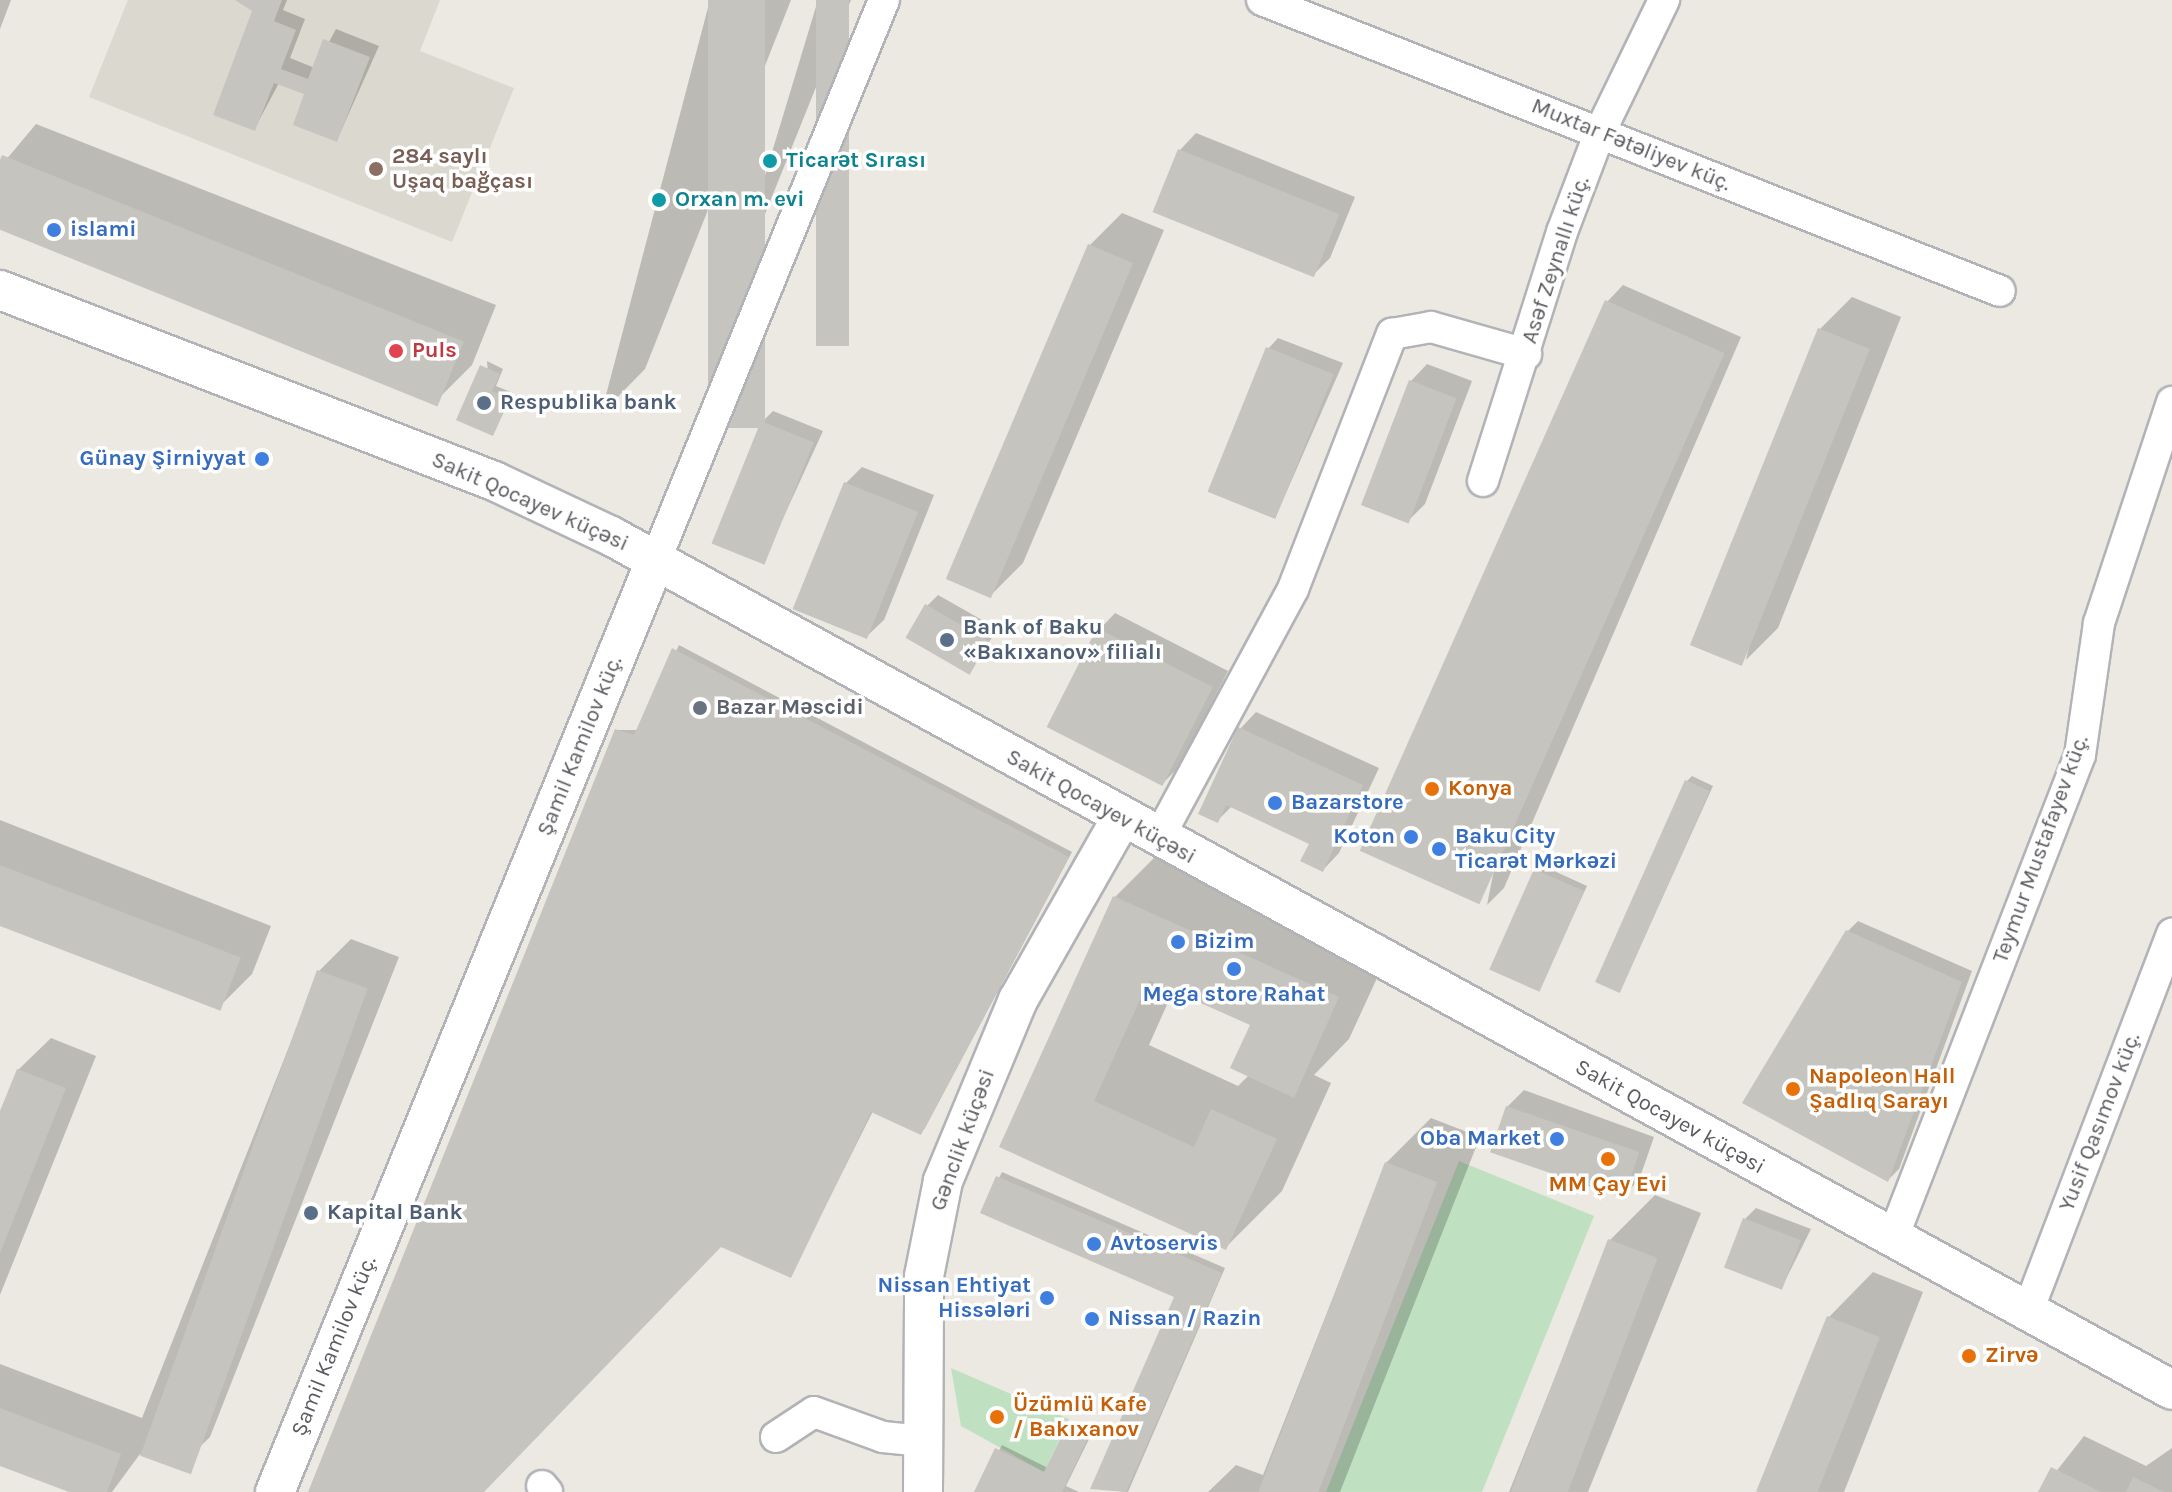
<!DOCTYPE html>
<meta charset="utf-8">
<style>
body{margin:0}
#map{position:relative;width:2172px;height:1492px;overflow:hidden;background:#ebe9e1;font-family:Karla,sans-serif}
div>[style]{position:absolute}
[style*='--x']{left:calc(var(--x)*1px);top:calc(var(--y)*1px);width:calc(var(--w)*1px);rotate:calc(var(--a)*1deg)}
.education>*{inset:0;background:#dbd8cf}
.green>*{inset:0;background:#c0e1c1}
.shadow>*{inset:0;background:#0003}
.building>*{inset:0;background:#c6c4be;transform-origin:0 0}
.roads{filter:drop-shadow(2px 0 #b2b3b7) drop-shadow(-2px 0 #b2b3b7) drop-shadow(0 2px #b2b3b7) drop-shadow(0 -2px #b2b3b7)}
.minor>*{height:30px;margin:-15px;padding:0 15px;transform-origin:15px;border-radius:15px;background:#fff}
.tertiary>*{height:38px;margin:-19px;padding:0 19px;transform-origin:19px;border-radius:19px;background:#fff}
.dots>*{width:22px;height:22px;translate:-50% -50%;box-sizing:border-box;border:4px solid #fff;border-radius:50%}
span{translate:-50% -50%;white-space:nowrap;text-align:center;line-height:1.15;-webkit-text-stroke:7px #fff;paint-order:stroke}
.street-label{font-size:22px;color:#5a5c60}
.education-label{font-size:22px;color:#785e54;font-weight:700}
.left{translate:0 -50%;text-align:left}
.culture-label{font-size:22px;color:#0d838f;font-weight:700}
.shop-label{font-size:22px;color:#366cbe;font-weight:700}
.right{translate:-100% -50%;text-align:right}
.health-label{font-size:22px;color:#be3a42;font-weight:700}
.service-label{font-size:22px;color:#4e5e75;font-weight:700}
.worship-label{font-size:22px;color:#5b616d;font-weight:700}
.food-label{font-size:22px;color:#c56008;font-weight:700}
</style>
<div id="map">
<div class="education">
<div style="clip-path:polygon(128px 0,440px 0,420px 51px,514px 88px,452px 242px,89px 97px)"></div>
</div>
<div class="green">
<div style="clip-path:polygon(1459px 1161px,1594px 1216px,1482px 1492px,1326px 1492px)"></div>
<div style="clip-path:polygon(951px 1368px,1069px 1419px,1044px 1472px,961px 1426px)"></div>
</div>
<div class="shadow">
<div style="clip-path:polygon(0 0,11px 0,0 29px)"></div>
<div style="clip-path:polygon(237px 0,287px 0,283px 10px,305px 19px,290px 58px,315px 68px,336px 29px,379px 46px,337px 140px,307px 93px,279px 83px,255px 128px,255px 10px)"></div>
<div style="clip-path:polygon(710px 0,791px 0,645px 369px,601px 414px)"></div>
<div style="clip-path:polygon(818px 0,851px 0,718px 331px)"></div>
<div style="clip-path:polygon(36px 124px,496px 305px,472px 365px,440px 397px,0 223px,0 167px)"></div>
<div style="clip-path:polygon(1196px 133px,1355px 197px,1330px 258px,1313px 275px,1180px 150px)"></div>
<div style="clip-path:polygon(1122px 213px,1164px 230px,1023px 563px,991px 595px,1090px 245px)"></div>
<div style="clip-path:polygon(1623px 285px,1741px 337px,1504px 888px,1487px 905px,1607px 302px)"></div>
<div style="clip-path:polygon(1852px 297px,1901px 317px,1778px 628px,1746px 660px,1820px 329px)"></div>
<div style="clip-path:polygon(1278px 338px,1343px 363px,1276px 516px,1268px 349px)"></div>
<div style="clip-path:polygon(487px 361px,503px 369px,496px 386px,513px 393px,493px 434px)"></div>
<div style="clip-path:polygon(1427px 364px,1472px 381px,1425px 504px,1408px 521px,1411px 381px)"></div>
<div style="clip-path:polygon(773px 411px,823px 431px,763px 562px,762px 422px)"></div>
<div style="clip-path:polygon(862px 467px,934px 495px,884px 620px,867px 636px,846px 483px)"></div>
<div style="clip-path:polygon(938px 595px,998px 629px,968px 672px,927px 606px)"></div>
<div style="clip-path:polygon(1115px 613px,1228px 671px,1179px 767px,1162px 784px,1099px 630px)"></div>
<div style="clip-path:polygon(679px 645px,1072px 852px,925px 1128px,920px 1132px,873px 1111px,791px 1275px,721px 1245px,481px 1492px,310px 1492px,617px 730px,638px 730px)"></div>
<div style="clip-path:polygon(1256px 712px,1379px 768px,1339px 853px,1323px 870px,1311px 843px,1232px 806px,1218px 820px,1240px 729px)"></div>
<div style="clip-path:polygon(1692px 776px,1713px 786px,1620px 991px,1687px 781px)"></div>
<div style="clip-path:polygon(0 820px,271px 926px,252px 974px,220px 1006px,0 920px)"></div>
<div style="clip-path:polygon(evenodd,1171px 841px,1394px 941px,1349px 1039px,1314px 1075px,1331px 1083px,1282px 1191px,1226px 1247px,1001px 1146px,1115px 897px,1171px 841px,1174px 989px,1252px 1024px,1249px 1075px,1238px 1086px,1149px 1045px,1174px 989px)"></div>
<div style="clip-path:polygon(1541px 865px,1587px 886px,1539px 989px,1536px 870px)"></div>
<div style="clip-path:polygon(1858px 921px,1972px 971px,1899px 1169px,1888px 1180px,1847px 932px)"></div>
<div style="clip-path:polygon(351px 939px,399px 957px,210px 1437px,177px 1469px,140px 1454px,112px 1492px,75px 1492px,0 1464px,0 1364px,142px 1418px,319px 971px)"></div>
<div style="clip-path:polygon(51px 1038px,96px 1056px,0 1295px,0 1116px,18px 1070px)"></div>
<div style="clip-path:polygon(1524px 1090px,1654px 1137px,1639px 1180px,1623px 1196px,1507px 1107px)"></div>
<div style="clip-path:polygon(1431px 1118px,1480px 1137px,1340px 1492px,1208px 1492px,1236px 1465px,1263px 1475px,1386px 1163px)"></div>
<div style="clip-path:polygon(1002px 1172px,1225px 1268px,1128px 1492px,1093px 1488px,1177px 1296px,982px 1212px)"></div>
<div style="clip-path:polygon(1655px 1195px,1701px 1213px,1588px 1492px,1509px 1492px,1610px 1240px)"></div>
<div style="clip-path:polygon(1756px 1208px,1811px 1229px,1782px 1287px,1745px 1219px)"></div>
<div style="clip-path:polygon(1873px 1272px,1923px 1292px,1844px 1492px,1759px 1492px,1829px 1317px)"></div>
<div style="clip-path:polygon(1071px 1426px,1091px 1435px,1066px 1486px,1079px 1492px,976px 1492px,1002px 1445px,1048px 1468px)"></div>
<div style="clip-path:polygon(2084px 1436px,2146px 1466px,2172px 1448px,2172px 1492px,2040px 1492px)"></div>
</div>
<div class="building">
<div style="clip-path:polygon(235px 0,282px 0,274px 21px,296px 30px,281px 69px,308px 79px,323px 39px,370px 57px,337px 142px,293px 125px,304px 94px,274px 83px,255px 131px,213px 115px,252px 11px)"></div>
<div style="left:708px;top:0;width:57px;height:428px"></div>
<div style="left:816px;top:0;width:33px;height:346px"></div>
<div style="left:1178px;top:149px;width:174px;height:68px;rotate:22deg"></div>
<div style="left:2px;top:155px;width:498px;height:70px;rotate:22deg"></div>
<div style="left:1088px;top:244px;width:49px;height:364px;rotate:23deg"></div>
<div style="left:1605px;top:300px;width:131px;height:603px;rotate:24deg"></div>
<div style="left:1818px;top:328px;width:56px;height:342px;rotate:22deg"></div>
<div style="left:1266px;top:347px;width:73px;height:156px;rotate:22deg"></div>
<div style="clip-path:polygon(480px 365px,500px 374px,492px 391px,510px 398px,493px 436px,456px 420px)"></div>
<div style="left:1409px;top:380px;width:51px;height:134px;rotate:21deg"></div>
<div style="left:761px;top:421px;width:57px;height:132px;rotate:22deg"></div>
<div style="left:844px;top:482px;width:80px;height:137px;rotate:22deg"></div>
<div style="left:925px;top:604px;width:74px;height:39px;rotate:30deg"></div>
<div style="left:1097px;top:628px;width:130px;height:111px;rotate:27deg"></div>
<div style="clip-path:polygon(672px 648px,1069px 857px,921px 1135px,871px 1112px,791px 1278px,721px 1247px,484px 1492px,308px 1492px,615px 729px,634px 735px)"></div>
<div style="clip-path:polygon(1238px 727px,1363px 785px,1323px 872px,1300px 861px,1309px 844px,1226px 805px,1218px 823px,1198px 814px)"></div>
<div style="left:1685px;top:780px;width:27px;height:221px;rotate:24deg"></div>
<div style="left:0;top:865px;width:258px;height:57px;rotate:21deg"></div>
<div style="left:1534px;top:869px;width:55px;height:110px;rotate:24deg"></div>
<div style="clip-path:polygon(1113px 896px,1339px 997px,1294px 1098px,1230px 1068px,1250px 1025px,1149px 980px,1094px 1101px,1194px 1147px,1211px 1109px,1277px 1139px,1226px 1250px,999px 1147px)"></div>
<div style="clip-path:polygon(1846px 930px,1962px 982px,1888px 1182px,1742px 1103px)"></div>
<div style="left:317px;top:970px;width:54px;height:517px;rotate:20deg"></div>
<div style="clip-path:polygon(17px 1069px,66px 1088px,0 1253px,0 1111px)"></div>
<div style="left:1506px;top:1106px;width:141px;height:49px;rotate:19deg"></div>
<div style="left:1385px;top:1162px;width:56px;height:355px;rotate:21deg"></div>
<div style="clip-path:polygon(996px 1176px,1222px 1273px,1126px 1492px,1090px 1489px,1174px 1297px,980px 1213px)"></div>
<div style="left:1743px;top:1218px;width:62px;height:53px;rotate:21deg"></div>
<div style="left:1608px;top:1239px;width:53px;height:272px;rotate:21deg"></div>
<div style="left:1827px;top:1316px;width:57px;height:189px;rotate:22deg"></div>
<div style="clip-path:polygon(0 1408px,121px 1454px,107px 1492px,69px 1492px,0 1466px)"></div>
<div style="clip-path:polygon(1065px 1429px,1087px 1440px,1062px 1492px,974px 1492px,995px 1448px,1044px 1472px)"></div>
<div style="clip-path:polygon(2051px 1467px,2101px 1492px,2038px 1492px)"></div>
<div style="clip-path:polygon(2133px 1477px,2164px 1492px,2126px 1492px)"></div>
</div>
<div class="roads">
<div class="minor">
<div style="--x:1262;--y:0;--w:793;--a:21.52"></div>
<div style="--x:1483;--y:481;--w:261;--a:-72.4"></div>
<div style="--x:1562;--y:232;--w:107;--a:-69.2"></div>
<div style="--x:1600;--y:132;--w:147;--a:-64.1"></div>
<div style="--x:656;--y:559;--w:604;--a:-67.81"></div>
<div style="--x:1158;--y:839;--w:284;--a:-61.6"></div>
<div style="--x:1293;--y:589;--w:274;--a:-68.8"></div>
<div style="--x:1392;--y:334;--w:40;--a:-10"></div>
<div style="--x:1431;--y:327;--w:99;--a:15.9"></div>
<div style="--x:1892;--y:1240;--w:520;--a:-68.81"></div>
<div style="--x:2080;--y:755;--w:133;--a:-81.8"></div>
<div style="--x:2099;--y:623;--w:233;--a:-71.7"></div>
<div style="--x:2028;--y:1311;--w:404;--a:-69.1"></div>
<div style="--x:776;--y:1437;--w:45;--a:-33.3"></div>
<div style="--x:814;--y:1412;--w:73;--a:19.9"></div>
<div style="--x:883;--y:1437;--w:40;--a:5.7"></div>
<div style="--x:542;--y:1486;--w:8;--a:50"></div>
</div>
<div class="tertiary">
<div style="--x:0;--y:290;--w:530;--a:21.14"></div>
<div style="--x:494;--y:481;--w:129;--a:25.2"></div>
<div style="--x:611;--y:536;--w:1779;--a:28.68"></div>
<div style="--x:275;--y:1492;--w:1008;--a:-67.79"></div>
<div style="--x:923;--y:1492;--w:216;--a:-89.7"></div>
<div style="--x:924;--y:1276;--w:97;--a:-78.7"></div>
<div style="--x:943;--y:1181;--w:196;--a:-67.5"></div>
<div style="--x:1018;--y:1000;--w:208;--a:-60.4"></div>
</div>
</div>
<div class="dots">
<div style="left:770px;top:161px;background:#0f9aa8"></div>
<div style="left:376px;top:169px;background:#8d6e63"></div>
<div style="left:659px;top:200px;background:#0f9aa8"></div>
<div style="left:54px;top:230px;background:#3f7fe0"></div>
<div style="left:396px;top:351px;background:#e0444e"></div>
<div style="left:484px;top:403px;background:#5c6f8a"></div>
<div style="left:262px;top:459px;background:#3f7fe0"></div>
<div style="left:947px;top:640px;background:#5c6f8a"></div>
<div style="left:700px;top:708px;background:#6b7280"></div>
<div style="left:1432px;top:789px;background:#e8710a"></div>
<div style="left:1275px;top:803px;background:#3f7fe0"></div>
<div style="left:1411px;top:837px;background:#3f7fe0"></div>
<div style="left:1439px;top:849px;background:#3f7fe0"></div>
<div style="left:1178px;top:942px;background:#3f7fe0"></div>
<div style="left:1234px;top:969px;background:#3f7fe0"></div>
<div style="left:1793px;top:1089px;background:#e8710a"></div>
<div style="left:1557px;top:1139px;background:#3f7fe0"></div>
<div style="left:1608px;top:1159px;background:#e8710a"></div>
<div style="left:311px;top:1213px;background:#5c6f8a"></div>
<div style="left:1094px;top:1244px;background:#3f7fe0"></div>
<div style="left:1047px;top:1298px;background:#3f7fe0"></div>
<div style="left:1092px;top:1319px;background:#3f7fe0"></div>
<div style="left:1969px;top:1356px;background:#e8710a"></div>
<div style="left:997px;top:1417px;background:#e8710a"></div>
</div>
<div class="street-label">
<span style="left:1631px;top:145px;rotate:22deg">Muxtar Fətəliyev küç.</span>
<span style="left:1556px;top:260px;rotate:-72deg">Asəf Zeynallı küç.</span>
<span style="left:530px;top:502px;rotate:24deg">Sakit Qocayev küçəsi</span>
<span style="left:580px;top:746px;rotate:-68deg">Şamil Kamilov küç.</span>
<span style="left:1101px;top:807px;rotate:29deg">Sakit Qocayev küçəsi</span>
<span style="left:2041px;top:849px;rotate:-70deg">Teymur Mustafayev küç.</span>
<span style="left:1670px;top:1117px;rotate:29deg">Sakit Qocayev küçəsi</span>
<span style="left:2100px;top:1122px;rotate:-69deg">Yusif Qasımov küç.</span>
<span style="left:963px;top:1140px;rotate:-70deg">Gənclik küçəsi</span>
<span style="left:334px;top:1346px;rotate:-68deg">Şamil Kamilov küç.</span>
</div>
<div class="education-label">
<span class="left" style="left:392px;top:169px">284 saylı<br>Uşaq bağçası</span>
</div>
<div class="culture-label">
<span class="left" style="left:786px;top:161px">Ticarət Sırası</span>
<span class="left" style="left:675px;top:200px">Orxan m. evi</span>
</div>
<div class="shop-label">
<span class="left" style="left:70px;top:230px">islami</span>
<span class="right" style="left:246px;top:459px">Günay Şirniyyat</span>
<span class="left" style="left:1291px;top:803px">Bazarstore</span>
<span class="left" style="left:1455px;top:849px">Baku City<br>Ticarət Mərkəzi</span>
<span class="right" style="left:1395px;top:837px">Koton</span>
<span class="left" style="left:1194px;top:942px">Bizim</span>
<span style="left:1234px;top:995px">Mega store Rahat</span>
<span class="right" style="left:1541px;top:1139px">Oba Market</span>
<span class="left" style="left:1110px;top:1244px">Avtoservis</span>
<span class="right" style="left:1031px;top:1298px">Nissan Ehtiyat<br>Hissələri</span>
<span class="left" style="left:1108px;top:1319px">Nissan / Razin</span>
</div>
<div class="health-label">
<span class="left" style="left:412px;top:351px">Puls</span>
</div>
<div class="service-label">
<span class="left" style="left:500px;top:403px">Respublika bank</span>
<span class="left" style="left:963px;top:640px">Bank of Baku<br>«Bakıxanov» filialı</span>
<span class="left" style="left:327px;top:1213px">Kapital Bank</span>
</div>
<div class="worship-label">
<span class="left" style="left:716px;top:708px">Bazar Məscidi</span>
</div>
<div class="food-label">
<span class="left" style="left:1448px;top:789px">Konya</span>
<span class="left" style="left:1809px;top:1089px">Napoleon Hall<br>Şadlıq Sarayı</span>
<span style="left:1608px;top:1185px">MM Çay Evi</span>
<span class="left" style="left:1985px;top:1356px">Zirvə</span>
<span class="left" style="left:1013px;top:1417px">Üzümlü Kafe<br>/ Bakıxanov</span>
</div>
</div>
